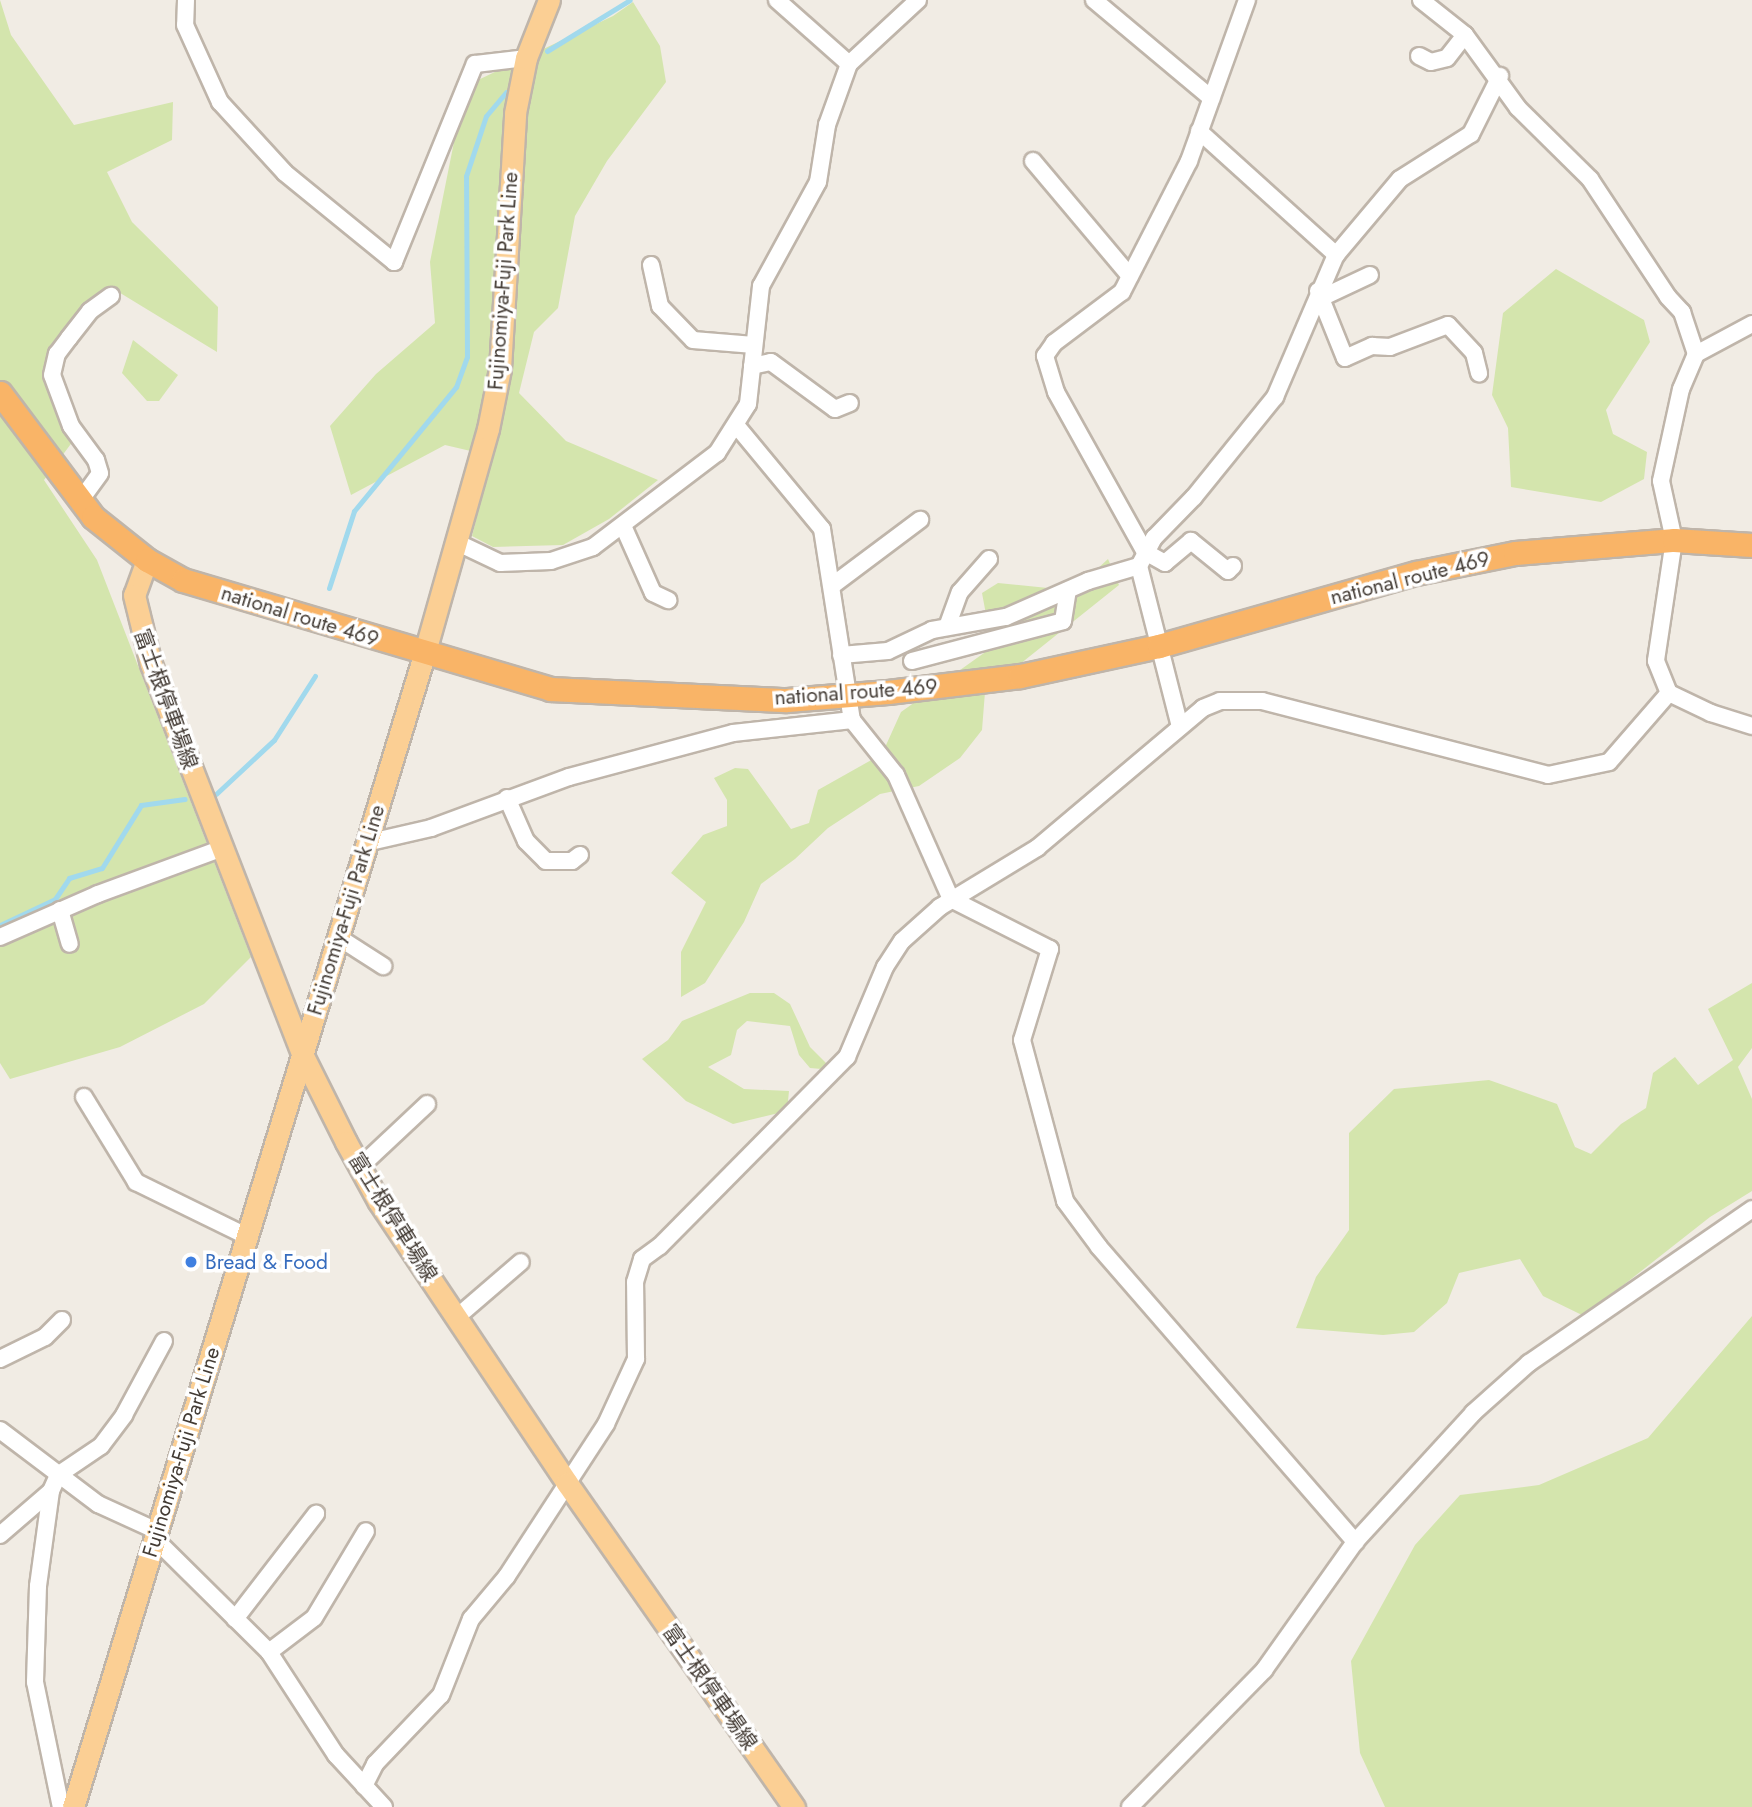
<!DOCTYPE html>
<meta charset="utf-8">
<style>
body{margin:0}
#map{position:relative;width:1752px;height:1807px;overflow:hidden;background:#f1ece4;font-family:Jost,"Noto Sans JP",sans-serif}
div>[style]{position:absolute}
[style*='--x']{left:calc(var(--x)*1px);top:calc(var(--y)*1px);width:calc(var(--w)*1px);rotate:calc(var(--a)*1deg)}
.green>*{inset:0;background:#d4e5ad}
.stream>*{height:5px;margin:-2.5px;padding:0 2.5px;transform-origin:2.5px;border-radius:2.5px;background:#a1d9ed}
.roads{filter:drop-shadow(2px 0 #bfb5aa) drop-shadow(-2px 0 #bfb5aa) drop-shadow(0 2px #bfb5aa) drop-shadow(0 -2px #bfb5aa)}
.minor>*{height:16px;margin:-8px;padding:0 8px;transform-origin:8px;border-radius:8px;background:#fff}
.major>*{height:21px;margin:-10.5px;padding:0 10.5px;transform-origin:10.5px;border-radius:10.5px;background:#fbcf94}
.highway>*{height:23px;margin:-11.5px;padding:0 11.5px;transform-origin:11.5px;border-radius:11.5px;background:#f9b467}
.dots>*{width:19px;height:19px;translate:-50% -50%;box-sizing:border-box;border:4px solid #fff;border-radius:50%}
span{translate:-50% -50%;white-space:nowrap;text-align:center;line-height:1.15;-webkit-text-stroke:7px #fff;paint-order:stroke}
.street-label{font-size:21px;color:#433b34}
.shop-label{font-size:21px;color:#366cbe}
.left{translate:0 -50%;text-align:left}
</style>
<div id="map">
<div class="green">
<div style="clip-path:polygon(0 0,11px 35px,74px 125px,173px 102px,172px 140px,107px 172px,132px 222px,218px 307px,217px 352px,112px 288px,59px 368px,82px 429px,44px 480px,97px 560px,251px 957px,204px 1004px,120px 1047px,10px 1079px,0 1063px)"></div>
<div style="clip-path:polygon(633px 2px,660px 46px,666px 82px,607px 161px,575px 216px,558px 308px,534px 332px,519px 393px,566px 441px,658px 480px,609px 519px,563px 545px,493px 547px,472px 536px,492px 456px,445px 445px,351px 495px,330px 426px,376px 374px,435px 323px,430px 262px,459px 117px,476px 81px,613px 16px)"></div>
<div style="clip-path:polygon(1556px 269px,1644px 320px,1650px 342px,1606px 410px,1613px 434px,1647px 452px,1644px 479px,1601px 502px,1511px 487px,1508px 428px,1492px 395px,1503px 313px)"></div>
<div style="clip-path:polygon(133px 340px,178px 375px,159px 401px,147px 401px,122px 373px)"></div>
<div style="clip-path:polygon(1108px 559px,1119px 585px,985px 692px,982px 730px,960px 758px,919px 786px,880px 794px,828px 828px,795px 859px,761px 884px,744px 922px,705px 983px,681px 997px,681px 952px,706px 902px,671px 873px,703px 835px,727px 826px,727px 800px,714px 778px,735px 768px,748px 769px,791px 829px,809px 823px,818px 790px,882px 754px,901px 712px,984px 653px,990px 636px,982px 593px,998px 583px,1048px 588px,1081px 584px)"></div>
<div style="clip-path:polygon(1752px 983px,1752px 1048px,1738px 1067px,1752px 1099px,1752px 1191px,1710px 1217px,1584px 1316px,1543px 1296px,1520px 1259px,1459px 1273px,1447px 1303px,1414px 1332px,1383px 1335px,1296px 1328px,1316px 1277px,1349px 1230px,1349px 1133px,1394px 1089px,1489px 1080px,1557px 1104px,1575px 1147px,1591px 1154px,1621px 1124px,1646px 1108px,1653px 1073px,1675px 1057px,1698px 1085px,1733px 1060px,1708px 1009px)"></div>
<div style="clip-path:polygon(750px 993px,774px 993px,790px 1004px,810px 1047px,833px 1070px,810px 1068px,799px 1055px,790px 1026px,747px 1021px,737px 1030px,731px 1055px,708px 1067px,744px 1089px,789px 1091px,787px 1111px,733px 1124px,686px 1101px,642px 1059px,668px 1040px,682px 1021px)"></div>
<div style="clip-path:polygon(1752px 1316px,1752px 1807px,1385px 1807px,1360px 1753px,1351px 1661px,1415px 1545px,1460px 1495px,1539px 1485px,1648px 1438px)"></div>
</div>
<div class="stream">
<div style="--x:547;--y:51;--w:97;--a:-31.6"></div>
<div style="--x:329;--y:588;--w:81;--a:-72"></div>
<div style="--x:354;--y:511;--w:161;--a:-50.6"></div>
<div style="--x:456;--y:387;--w:32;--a:-70"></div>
<div style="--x:467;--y:357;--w:181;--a:-90.3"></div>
<div style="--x:466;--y:176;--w:63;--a:-71.6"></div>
<div style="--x:486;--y:116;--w:31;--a:-50"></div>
<div style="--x:216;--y:794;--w:79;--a:-43"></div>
<div style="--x:274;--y:740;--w:76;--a:-57.4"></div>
<div style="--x:0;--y:925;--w:61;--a:-25.3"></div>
<div style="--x:55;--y:899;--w:25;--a:-56"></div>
<div style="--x:69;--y:878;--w:34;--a:-17"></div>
<div style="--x:102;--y:868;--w:74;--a:-58.2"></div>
<div style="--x:141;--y:805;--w:44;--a:-7.8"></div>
</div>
<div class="roads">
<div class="minor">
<div style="--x:186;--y:0;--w:25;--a:92"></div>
<div style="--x:185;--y:25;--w:85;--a:65.6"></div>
<div style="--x:220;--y:102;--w:96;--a:47.5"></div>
<div style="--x:285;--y:173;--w:141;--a:39.2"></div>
<div style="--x:394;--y:262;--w:214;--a:-67.8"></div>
<div style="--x:475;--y:64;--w:51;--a:-6.7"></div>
<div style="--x:777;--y:0;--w:96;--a:41.6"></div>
<div style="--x:1094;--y:0;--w:153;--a:39.9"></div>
<div style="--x:1421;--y:0;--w:56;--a:38.5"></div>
<div style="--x:1465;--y:35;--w:90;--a:54"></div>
<div style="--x:1518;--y:108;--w:101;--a:44.6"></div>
<div style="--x:1590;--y:179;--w:141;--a:56.5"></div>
<div style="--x:1668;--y:297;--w:21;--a:47"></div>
<div style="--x:1682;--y:312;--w:44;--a:71.6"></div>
<div style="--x:1419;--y:56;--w:13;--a:27"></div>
<div style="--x:1431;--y:62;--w:16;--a:-14"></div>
<div style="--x:1447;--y:58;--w:29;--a:-52"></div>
<div style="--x:1199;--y:131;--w:185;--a:42.1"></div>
<div style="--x:1033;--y:161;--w:150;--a:49.9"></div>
<div style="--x:651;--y:265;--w:42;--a:77.6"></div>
<div style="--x:660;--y:306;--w:47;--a:45.9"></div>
<div style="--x:693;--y:340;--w:61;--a:4.7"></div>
<div style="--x:1318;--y:291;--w:72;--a:68.1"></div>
<div style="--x:1345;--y:358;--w:30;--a:-24"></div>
<div style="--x:1372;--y:346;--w:18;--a:3"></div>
<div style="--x:1390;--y:347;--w:62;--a:-20.8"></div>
<div style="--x:1448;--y:325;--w:38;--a:47"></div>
<div style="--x:1474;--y:353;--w:21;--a:76"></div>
<div style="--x:1321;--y:298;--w:54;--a:-25.1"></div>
<div style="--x:1752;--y:324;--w:64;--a:151.8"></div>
<div style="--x:1696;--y:354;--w:38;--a:113"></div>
<div style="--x:1681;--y:389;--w:94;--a:102.3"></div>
<div style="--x:1661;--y:481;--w:60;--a:77.6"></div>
<div style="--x:1674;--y:540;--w:122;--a:98.5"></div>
<div style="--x:1656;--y:661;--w:35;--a:68"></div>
<div style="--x:1669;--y:693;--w:47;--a:25.5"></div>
<div style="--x:1711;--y:713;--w:43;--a:17.6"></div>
<div style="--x:752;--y:366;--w:19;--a:-12"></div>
<div style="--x:771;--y:362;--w:79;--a:36.3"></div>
<div style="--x:835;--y:409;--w:16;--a:-22"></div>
<div style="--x:736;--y:425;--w:135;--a:50.4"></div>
<div style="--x:822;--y:529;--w:193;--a:81.1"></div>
<div style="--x:852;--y:720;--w:70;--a:51.3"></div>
<div style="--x:896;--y:775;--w:136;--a:66.1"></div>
<div style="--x:951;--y:899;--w:111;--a:26.8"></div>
<div style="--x:1050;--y:949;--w:95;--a:107.1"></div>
<div style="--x:1022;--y:1040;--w:167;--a:75"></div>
<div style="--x:1065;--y:1201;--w:57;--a:53.5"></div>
<div style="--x:1099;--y:1247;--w:391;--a:49"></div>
<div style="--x:80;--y:501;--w:34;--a:-54"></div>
<div style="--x:100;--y:473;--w:14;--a:-107"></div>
<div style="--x:96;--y:460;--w:42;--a:-126.3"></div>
<div style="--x:71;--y:426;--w:54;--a:-110.4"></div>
<div style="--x:52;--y:375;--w:22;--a:-77"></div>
<div style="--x:57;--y:354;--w:20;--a:-53"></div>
<div style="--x:69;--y:338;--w:34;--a:-52"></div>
<div style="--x:90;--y:311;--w:26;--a:-36"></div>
<div style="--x:624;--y:528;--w:71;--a:66"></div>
<div style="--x:653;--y:593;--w:17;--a:25"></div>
<div style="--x:456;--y:542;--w:49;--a:25.5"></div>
<div style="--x:500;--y:563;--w:51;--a:-2.2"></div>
<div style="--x:551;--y:561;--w:44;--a:-18.4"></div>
<div style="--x:593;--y:547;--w:156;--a:-37.2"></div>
<div style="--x:717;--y:453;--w:58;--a:-57.7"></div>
<div style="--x:748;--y:404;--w:119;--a:-83.7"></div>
<div style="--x:761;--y:286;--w:119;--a:-61.3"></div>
<div style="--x:818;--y:182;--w:58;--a:-81"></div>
<div style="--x:827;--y:125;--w:65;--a:-70.2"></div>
<div style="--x:849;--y:64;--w:94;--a:-42.8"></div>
<div style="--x:1139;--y:566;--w:166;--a:75.7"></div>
<div style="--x:1233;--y:566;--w:7;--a:135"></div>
<div style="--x:1228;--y:571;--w:48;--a:-141"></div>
<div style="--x:1191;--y:541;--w:34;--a:140"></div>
<div style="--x:1165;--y:563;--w:23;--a:-151"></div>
<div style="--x:1145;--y:552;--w:183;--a:-119.1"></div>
<div style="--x:1056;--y:392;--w:38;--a:-107"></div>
<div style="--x:1045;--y:356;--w:16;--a:-55"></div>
<div style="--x:1054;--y:343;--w:85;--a:-36.9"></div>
<div style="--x:1122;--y:292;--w:147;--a:-62.9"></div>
<div style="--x:1189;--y:161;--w:171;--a:-70.2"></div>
<div style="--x:833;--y:585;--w:109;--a:-36.8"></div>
<div style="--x:947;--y:627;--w:37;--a:-70"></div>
<div style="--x:960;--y:592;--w:44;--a:-48.7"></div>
<div style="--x:841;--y:655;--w:47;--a:-4.9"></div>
<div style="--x:888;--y:651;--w:49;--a:-25.5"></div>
<div style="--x:932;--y:630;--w:75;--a:-10"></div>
<div style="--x:1006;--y:617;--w:90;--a:-23.7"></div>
<div style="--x:1088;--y:581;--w:53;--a:-16.4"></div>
<div style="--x:1139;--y:566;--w:32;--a:-62"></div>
<div style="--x:1154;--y:538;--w:57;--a:-45.7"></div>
<div style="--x:1194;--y:497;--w:129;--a:-51"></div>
<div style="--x:1275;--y:397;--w:155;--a:-66.8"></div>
<div style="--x:1336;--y:255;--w:99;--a:-49.9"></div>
<div style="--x:1400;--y:179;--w:84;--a:-32.4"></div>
<div style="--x:1471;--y:134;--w:65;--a:-63.4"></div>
<div style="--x:912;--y:661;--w:156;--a:-14.8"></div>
<div style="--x:1063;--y:621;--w:31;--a:-81"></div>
<div style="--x:507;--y:798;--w:47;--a:66.2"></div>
<div style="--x:526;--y:841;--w:28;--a:45"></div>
<div style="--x:546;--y:861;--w:26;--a:0"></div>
<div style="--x:572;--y:861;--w:10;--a:-37"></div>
<div style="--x:366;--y:843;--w:67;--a:-13"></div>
<div style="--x:431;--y:828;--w:147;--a:-20.3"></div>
<div style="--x:569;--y:777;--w:170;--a:-15"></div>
<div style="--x:733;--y:733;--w:120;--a:-6.2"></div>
<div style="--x:60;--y:910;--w:35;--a:74"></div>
<div style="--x:0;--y:937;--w:107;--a:-23.7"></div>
<div style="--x:98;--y:894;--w:133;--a:-20.2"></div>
<div style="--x:338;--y:937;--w:54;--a:32.8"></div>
<div style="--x:84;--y:1097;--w:100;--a:58.5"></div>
<div style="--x:136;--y:1182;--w:123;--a:26.1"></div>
<div style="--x:360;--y:1167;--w:92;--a:-43.2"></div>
<div style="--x:457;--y:1317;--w:84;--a:-40.7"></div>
<div style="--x:0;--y:1359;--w:50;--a:-26.1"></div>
<div style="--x:45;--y:1337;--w:24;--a:-45"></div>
<div style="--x:0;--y:1430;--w:123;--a:37.1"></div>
<div style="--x:98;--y:1504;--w:65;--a:24.6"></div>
<div style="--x:51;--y:1491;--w:96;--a:97.8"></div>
<div style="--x:38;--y:1586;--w:96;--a:91.8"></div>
<div style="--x:35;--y:1682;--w:128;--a:78.3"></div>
<div style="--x:0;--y:1535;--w:67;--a:-40.8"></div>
<div style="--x:51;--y:1491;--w:17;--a:-66"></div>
<div style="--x:58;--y:1475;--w:52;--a:-34"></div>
<div style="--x:101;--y:1446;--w:39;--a:-53"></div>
<div style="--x:124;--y:1415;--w:84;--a:-61.6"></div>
<div style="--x:155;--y:1539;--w:161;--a:44.7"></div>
<div style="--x:269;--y:1652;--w:123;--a:57"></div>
<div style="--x:336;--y:1755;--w:71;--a:47.3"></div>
<div style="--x:235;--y:1619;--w:133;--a:-52.4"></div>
<div style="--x:269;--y:1652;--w:56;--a:-37.1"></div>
<div style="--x:314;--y:1618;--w:101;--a:-59.1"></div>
<div style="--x:364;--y:1786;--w:25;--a:-63"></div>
<div style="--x:375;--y:1764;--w:95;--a:-46.3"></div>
<div style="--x:441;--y:1695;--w:82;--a:-68.5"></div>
<div style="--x:471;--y:1619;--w:56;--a:-50.1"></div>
<div style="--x:507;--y:1576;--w:181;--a:-56.9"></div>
<div style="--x:606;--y:1424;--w:72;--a:-65.2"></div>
<div style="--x:636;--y:1359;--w:77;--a:-90.7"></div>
<div style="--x:635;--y:1282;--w:24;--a:-73"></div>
<div style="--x:642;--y:1259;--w:22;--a:-36"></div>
<div style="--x:660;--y:1246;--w:266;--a:-45.3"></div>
<div style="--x:847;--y:1057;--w:98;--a:-67.1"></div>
<div style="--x:885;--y:967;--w:31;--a:-57"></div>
<div style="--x:902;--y:941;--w:51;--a:-41.8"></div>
<div style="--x:940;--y:907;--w:114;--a:-31.3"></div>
<div style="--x:1037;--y:848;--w:217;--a:-40.1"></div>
<div style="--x:1203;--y:708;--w:18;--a:-22"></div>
<div style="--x:1220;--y:701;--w:42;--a:0"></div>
<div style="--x:1262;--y:701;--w:295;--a:14.5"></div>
<div style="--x:1548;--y:775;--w:62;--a:-12"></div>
<div style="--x:1609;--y:762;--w:91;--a:-49"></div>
<div style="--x:1130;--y:1807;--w:192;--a:-45.6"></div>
<div style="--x:1264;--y:1670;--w:157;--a:-54.6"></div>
<div style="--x:1355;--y:1542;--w:175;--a:-47.5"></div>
<div style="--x:1473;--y:1413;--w:75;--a:-41.8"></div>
<div style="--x:1529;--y:1363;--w:271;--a:-34.6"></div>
</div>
<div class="major">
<div style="--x:147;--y:560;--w:37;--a:110"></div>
<div style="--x:134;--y:595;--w:71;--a:76.2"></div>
<div style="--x:151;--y:664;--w:420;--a:68.8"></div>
<div style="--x:303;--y:1056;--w:96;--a:63.4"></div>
<div style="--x:346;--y:1142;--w:68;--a:61.2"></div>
<div style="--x:379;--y:1202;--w:338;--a:56.2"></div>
<div style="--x:567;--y:1483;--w:396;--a:55"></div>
<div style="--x:73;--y:1807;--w:1204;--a:-73.05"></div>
<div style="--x:424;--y:655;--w:235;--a:-74.2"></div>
<div style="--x:488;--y:429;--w:61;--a:-78.7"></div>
<div style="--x:500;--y:369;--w:256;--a:-86.6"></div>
<div style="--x:515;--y:113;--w:56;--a:-78.7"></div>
<div style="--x:526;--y:58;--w:62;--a:-68.4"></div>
</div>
<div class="highway">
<div style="--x:0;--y:393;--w:155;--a:53.1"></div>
<div style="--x:93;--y:517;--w:69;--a:38.5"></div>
<div style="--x:147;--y:560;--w:41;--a:29.1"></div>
<div style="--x:183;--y:580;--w:383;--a:16.5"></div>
<div style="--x:550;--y:689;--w:237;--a:2.7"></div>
<div style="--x:787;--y:700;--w:101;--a:-4.5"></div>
<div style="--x:888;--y:692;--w:133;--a:-6.9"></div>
<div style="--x:1020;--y:676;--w:142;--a:-12.2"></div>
<div style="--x:1159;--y:646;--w:267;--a:-15.9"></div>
<div style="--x:1416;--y:573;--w:101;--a:-11.4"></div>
<div style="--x:1515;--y:553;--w:160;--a:-4.7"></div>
<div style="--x:1674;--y:540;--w:78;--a:3.7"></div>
</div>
</div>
<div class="dots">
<div style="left:191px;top:1262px;background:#3f7fe0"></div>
</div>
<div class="street-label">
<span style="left:503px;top:281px;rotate:-86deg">Fujinomiya-Fuji Park Line</span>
<span style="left:1410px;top:578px;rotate:-14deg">national route 469</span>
<span style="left:300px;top:616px;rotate:17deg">national route 469</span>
<span style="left:856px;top:692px;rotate:-4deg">national route 469</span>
<span style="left:166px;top:699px;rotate:70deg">富士根停車場線</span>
<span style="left:346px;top:910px;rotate:-73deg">Fujinomiya-Fuji Park Line</span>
<span style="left:393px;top:1217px;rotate:58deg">富士根停車場線</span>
<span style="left:181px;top:1452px;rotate:-73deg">Fujinomiya-Fuji Park Line</span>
<span style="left:710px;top:1687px;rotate:55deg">富士根停車場線</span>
</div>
<div class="shop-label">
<span class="left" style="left:205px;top:1262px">Bread &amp; Food</span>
</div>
</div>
